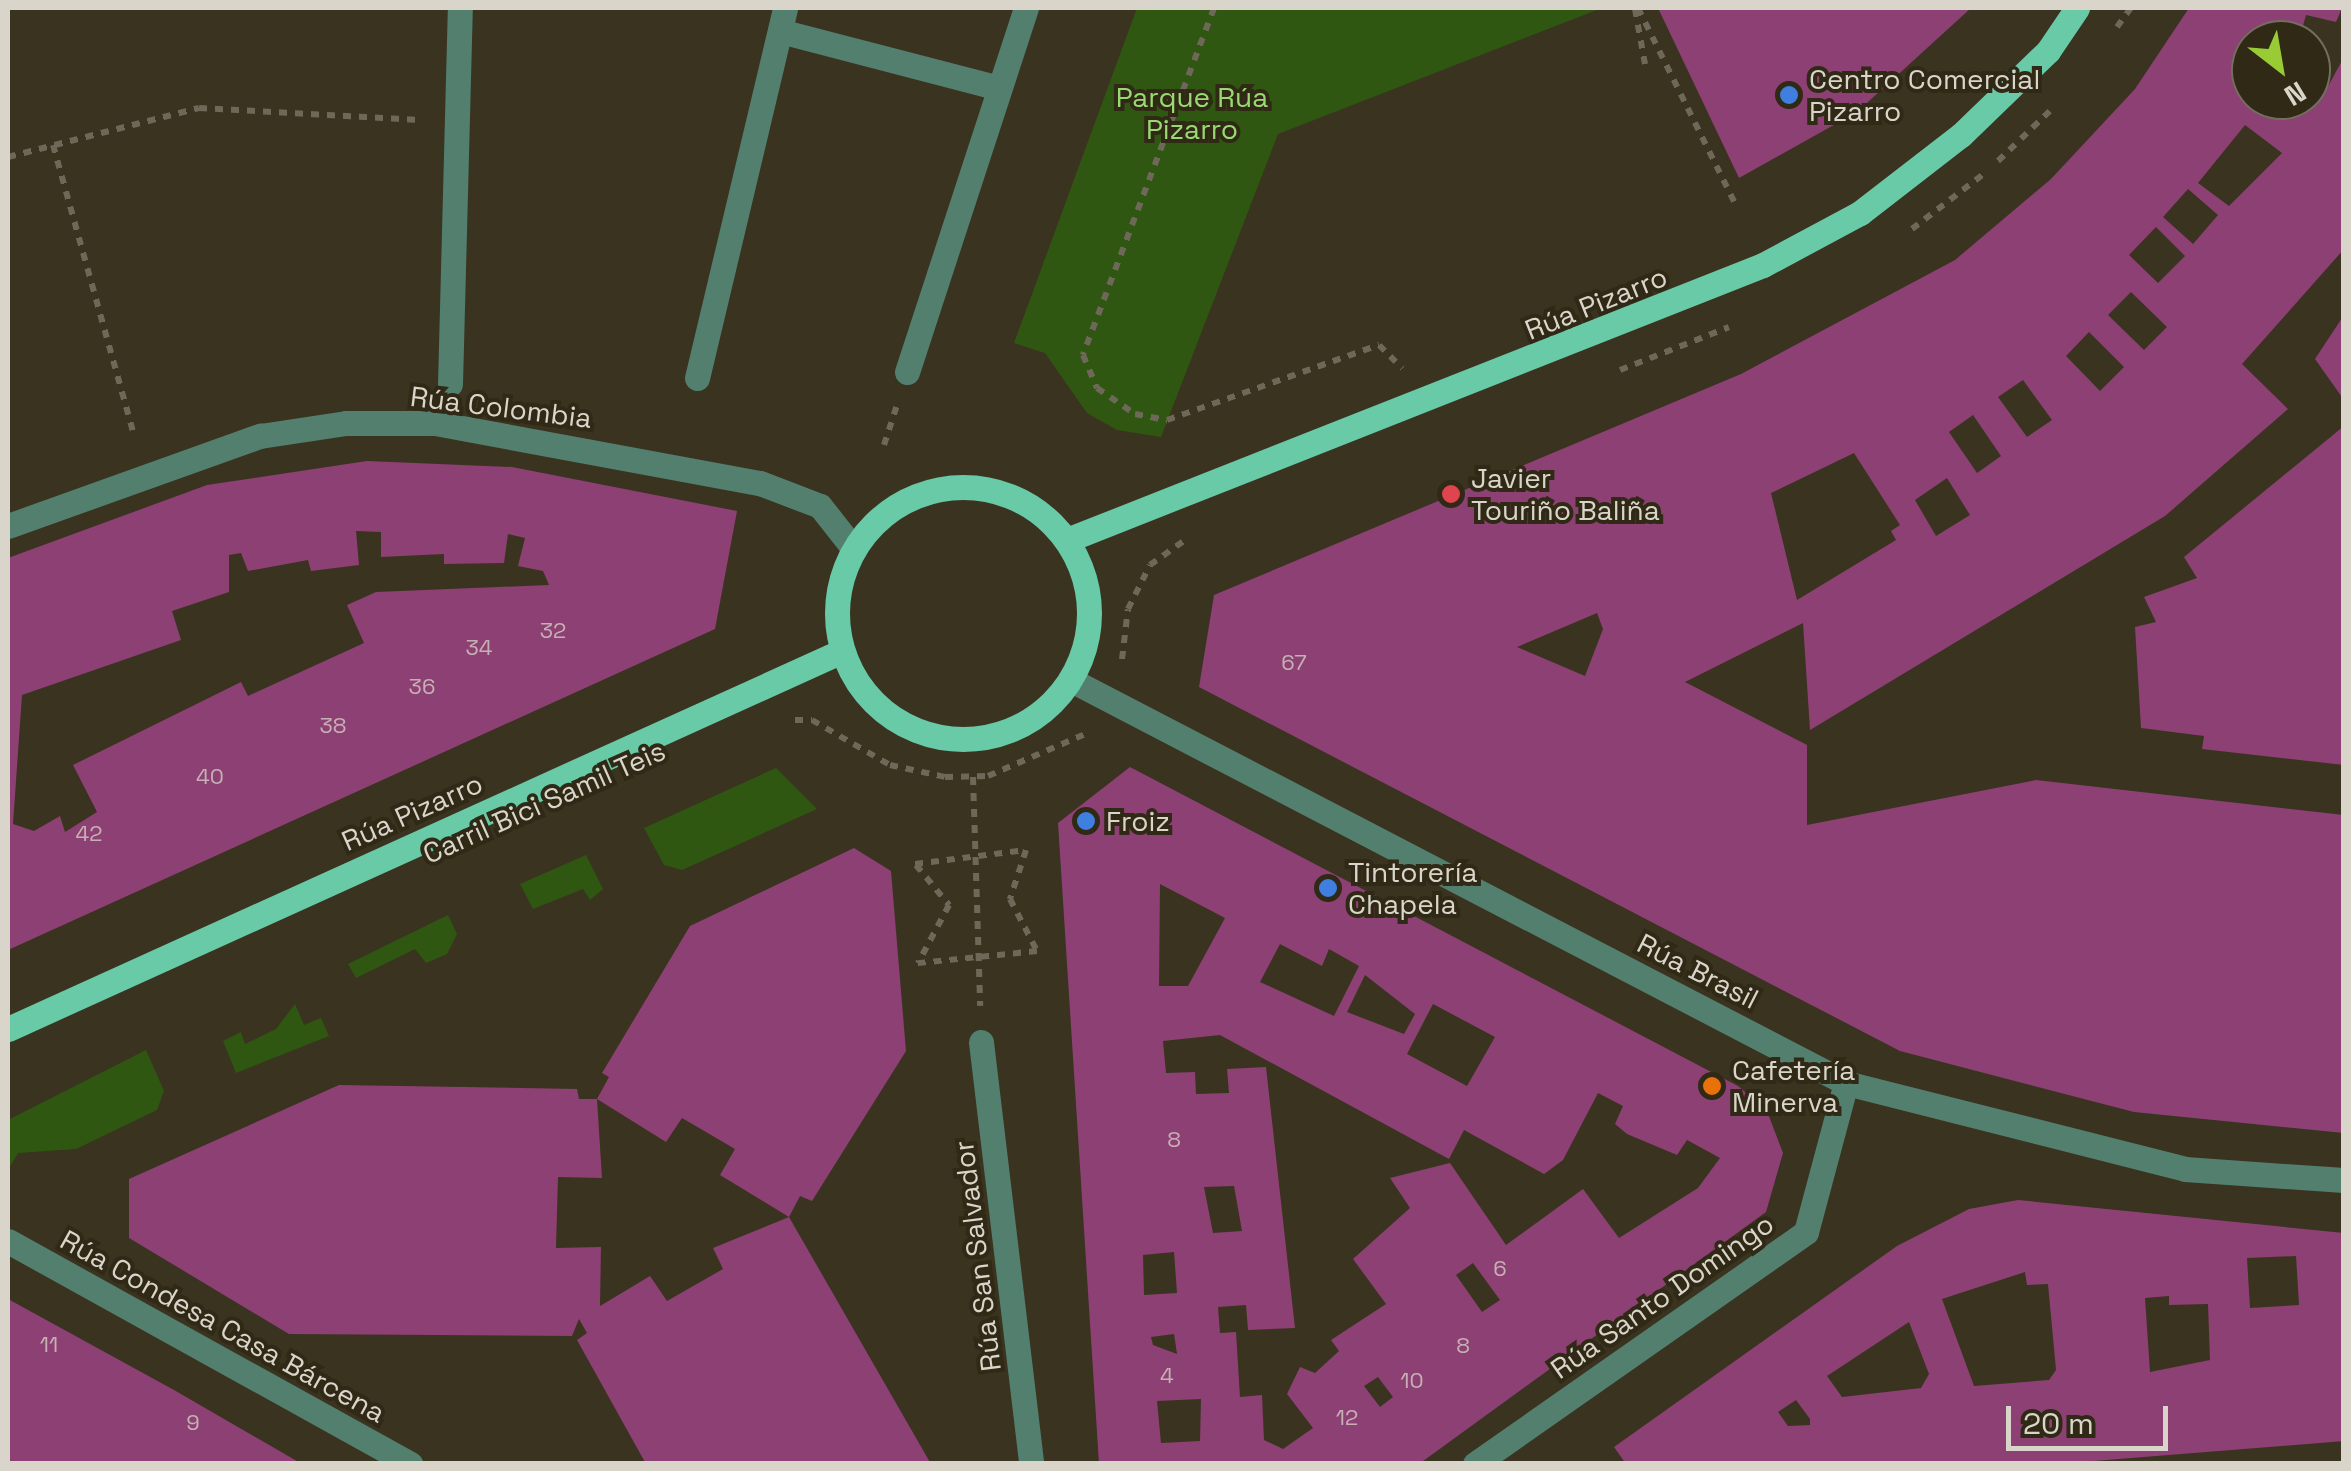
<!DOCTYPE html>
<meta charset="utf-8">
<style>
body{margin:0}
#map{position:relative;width:2351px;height:1471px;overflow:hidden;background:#393320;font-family:"Space Grotesk",sans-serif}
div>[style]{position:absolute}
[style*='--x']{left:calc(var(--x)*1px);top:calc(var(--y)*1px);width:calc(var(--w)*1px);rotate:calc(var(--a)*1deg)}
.green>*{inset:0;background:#305712}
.building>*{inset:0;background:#8d4073}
.path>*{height:6px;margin-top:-3px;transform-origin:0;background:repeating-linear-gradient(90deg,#6e6858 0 8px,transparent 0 16px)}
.minor>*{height:25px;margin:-12.5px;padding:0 12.5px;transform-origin:12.5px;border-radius:12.5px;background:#537f6e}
.major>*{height:25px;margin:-12.5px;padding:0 12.5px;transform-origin:12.5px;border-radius:12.5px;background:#69caa7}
.major>.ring{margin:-12.5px;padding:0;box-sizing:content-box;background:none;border:25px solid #69caa7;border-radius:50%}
.dots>*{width:28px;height:28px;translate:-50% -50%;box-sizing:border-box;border:5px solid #2f2916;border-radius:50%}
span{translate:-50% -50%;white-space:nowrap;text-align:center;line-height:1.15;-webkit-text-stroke:8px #2f2916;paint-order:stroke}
.number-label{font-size:22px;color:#c6b0b4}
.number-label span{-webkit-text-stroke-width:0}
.poi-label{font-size:28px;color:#d9d5ca}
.left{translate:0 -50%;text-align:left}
.park-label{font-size:28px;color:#98da71}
.street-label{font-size:28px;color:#d9d5ca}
.frame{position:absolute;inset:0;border:10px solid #d9d5ca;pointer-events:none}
.north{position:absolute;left:2231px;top:20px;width:100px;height:100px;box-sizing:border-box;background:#2f2916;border:2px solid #736e5e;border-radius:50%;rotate:149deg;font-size:28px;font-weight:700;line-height:40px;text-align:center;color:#d9d5ca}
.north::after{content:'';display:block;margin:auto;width:35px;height:45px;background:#99cb35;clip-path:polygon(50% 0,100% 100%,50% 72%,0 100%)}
.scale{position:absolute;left:2006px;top:1406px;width:162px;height:45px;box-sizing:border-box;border:5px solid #d9d5ca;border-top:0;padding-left:12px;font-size:30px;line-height:35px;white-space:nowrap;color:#d9d5ca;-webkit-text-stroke:8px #2f2916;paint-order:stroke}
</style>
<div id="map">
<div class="green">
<div style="clip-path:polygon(1137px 8px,1602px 8px,1278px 134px,1161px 437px,1117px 430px,1087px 413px,1045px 353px,1014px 343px)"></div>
<div style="clip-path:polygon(776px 768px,817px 809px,682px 870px,664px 865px,644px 828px)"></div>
<div style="clip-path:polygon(586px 855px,603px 889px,590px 900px,583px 889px,533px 909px,520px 884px)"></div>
<div style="clip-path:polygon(448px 915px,457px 934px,447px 954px,426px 963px,415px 949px,356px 978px,348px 964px)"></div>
<div style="clip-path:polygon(295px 1004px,304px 1025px,321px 1018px,329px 1036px,236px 1073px,223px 1041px,241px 1032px,245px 1044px,276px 1029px)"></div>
<div style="clip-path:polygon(146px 1050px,164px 1091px,157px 1110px,76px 1149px,18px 1153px,8px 1170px,8px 1120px)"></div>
</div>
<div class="building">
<div style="clip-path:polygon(1658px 8px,1971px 8px,1857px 112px,1739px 178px)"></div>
<div style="clip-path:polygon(evenodd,2189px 8px,2342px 8px,2336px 22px,2306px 15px,2299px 40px,2251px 40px,2251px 100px,2311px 100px,2311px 85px,2325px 92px,2344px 57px,2344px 249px,2242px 364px,2288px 409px,2165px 516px,1810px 730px,1803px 623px,1685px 682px,1807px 745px,1807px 825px,2036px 780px,2344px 815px,2344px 1133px,2134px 1112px,1900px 1051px,1199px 687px,1214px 595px,1741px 374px,1955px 260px,2051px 179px,2135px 89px,2189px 8px,2245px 125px,2282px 153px,2229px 206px,2198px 183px,2245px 125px,2189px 8px,2188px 189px,2218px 215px,2193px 244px,2163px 217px,2188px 189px,2189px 8px,2156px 227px,2185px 256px,2158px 283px,2129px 255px,2156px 227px,2189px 8px,2131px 292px,2167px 327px,2144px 350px,2108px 315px,2131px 292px,2189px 8px,2089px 332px,2124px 367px,2100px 391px,2066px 356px,2089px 332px,2189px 8px,2023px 380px,2052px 420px,2027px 437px,1998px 397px,2023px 380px,2189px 8px,1973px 415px,2001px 456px,1977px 473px,1949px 432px,1973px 415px,2189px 8px,1854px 453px,1900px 525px,1891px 531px,1896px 540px,1797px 600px,1771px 493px,1854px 453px,2189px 8px,1947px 478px,1970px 515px,1936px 536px,1915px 500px,1947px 478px,2189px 8px,1597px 613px,1603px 629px,1585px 676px,1517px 647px,1597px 613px)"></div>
<div style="clip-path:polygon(2344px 315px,2344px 400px,2315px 359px)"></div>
<div style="clip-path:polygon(2344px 426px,2344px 765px,2202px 749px,2204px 736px,2141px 728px,2135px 627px,2156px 622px,2144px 597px,2197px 578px,2184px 557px)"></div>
<div style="clip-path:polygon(evenodd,367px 461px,512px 467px,737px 511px,715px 629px,8px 950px,8px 558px,207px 485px,367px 461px,356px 531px,381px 532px,381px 557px,444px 554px,444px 564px,504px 563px,508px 534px,525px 538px,518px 566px,543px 571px,549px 585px,376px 592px,347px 605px,364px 643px,248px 696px,241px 682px,73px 765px,97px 812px,65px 832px,60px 816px,34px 831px,13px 824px,22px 695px,181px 640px,172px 611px,229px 592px,229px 555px,241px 553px,248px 571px,308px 560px,311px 571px,359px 565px,356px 531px)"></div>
<div style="clip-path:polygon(evenodd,1130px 767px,1738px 1086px,1767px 1111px,1783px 1153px,1766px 1212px,1419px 1464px,1099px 1464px,1058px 823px,1130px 767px,1160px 884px,1225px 918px,1188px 986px,1159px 986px,1160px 884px,1130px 767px,1280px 944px,1322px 966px,1329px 949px,1359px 966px,1334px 1016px,1260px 982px,1280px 944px,1130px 767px,1365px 975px,1415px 1014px,1404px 1034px,1347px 1012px,1365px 975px,1130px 767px,1433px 1004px,1495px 1037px,1467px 1086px,1407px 1054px,1433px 1004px,1130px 767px,1220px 1035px,1449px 1159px,1464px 1130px,1544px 1174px,1563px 1160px,1598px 1093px,1623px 1106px,1615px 1124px,1627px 1134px,1677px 1155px,1687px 1140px,1720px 1158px,1698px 1188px,1619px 1238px,1583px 1189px,1506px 1245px,1450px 1163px,1390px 1178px,1410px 1208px,1353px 1259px,1386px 1304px,1331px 1340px,1339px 1351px,1315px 1373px,1300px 1367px,1287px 1394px,1313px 1428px,1283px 1449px,1264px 1440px,1262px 1395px,1240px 1397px,1236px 1332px,1220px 1333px,1218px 1307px,1246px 1305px,1248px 1330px,1295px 1328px,1266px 1067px,1227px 1069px,1229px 1093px,1196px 1094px,1195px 1072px,1166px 1073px,1163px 1041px,1220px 1035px,1130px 767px,1234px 1186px,1242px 1231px,1213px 1233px,1204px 1187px,1234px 1186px,1130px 767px,1174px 1252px,1177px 1293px,1144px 1295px,1143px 1255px,1174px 1252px,1130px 767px,1473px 1263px,1500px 1300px,1482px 1312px,1456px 1275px,1473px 1263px,1130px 767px,1174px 1334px,1177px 1354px,1153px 1345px,1151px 1337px,1174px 1334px,1130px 767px,1378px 1377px,1393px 1397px,1380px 1407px,1364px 1386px,1378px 1377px,1130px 767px,1201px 1399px,1200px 1441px,1161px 1443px,1157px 1401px,1201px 1399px)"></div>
<div style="clip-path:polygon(854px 848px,891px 871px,906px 1051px,812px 1201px,800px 1196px,789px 1217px,931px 1464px,646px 1464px,577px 1340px,587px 1333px,579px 1319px,572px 1336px,289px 1334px,129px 1238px,129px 1179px,339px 1085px,577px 1089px,579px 1099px,597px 1099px,602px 1178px,558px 1177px,556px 1248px,601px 1247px,600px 1306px,650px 1276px,667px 1301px,723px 1269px,713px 1248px,789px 1217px,720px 1175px,735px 1149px,682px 1118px,666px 1142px,597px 1099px,609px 1077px,602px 1073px,690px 926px)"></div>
<div style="clip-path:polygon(evenodd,2018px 1200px,2344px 1233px,2344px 1441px,2056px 1464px,1626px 1464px,1614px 1447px,1897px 1246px,1969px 1209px,2018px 1200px,2296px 1256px,2299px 1305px,2250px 1308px,2247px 1258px,2296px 1256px,2018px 1200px,2025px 1272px,2027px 1285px,2048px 1284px,2056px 1370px,2049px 1380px,1974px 1386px,1942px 1299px,2025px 1272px,2018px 1200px,2169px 1296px,2169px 1305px,2208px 1304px,2210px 1360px,2150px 1372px,2145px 1298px,2169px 1296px,2018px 1200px,1909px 1322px,1929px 1374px,1921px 1388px,1842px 1397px,1827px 1376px,1909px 1322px,2018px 1200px,1796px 1400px,1810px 1419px,1810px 1425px,1788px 1426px,1778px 1412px,1796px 1400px)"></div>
<div style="clip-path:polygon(8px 1299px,174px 1390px,302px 1464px,8px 1464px)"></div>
</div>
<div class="path">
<div style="--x:1214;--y:8;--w:371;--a:110.7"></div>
<div style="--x:1083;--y:355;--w:36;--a:67"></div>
<div style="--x:1097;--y:388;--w:46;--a:34.4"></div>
<div style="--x:1135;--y:414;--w:33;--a:11"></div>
<div style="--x:1167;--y:420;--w:225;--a:-19.5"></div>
<div style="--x:1379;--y:345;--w:33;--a:45"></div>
<div style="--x:1638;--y:8;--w:218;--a:63.6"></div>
<div style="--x:1635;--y:9;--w:56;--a:79.7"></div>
<div style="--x:2117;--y:27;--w:24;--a:-54"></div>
<div style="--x:53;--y:145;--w:302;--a:74.4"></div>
<div style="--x:8;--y:157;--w:197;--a:-14.4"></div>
<div style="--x:199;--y:108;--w:221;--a:3.1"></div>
<div style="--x:1998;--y:161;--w:78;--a:-44"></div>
<div style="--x:1912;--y:229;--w:92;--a:-37.5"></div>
<div style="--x:1620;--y:370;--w:117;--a:-21.5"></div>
<div style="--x:884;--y:445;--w:40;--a:-72"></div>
<div style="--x:1122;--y:659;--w:50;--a:-83.2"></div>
<div style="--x:1128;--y:609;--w:49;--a:-63.4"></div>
<div style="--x:1150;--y:565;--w:43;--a:-35.5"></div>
<div style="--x:795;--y:720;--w:17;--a:0"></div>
<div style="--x:812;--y:720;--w:90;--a:30"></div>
<div style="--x:890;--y:765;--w:56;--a:12.3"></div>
<div style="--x:945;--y:777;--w:43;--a:-1.3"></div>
<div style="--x:988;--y:776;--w:106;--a:-23.4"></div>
<div style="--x:973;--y:777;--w:229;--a:88.2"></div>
<div style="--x:915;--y:864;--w:112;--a:-7.2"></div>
<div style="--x:1026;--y:850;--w:52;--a:108.1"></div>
<div style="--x:1010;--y:899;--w:59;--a:62.6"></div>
<div style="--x:1037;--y:951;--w:120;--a:174.2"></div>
<div style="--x:916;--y:865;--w:52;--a:50.5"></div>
<div style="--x:949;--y:905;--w:66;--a:118.1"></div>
</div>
<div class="minor">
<div style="--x:780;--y:31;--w:226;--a:14.6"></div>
<div style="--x:907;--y:372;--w:383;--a:-71.9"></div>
<div style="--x:697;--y:378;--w:380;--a:-76.6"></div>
<div style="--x:450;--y:384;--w:376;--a:-88.5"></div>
<div style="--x:8;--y:526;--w:268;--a:-19.7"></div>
<div style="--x:260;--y:436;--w:87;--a:-8.6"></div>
<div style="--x:346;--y:423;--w:89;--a:0"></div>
<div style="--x:435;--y:423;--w:330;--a:10.5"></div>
<div style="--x:760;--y:483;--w:64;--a:21"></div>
<div style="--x:820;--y:506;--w:55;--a:51.7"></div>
<div style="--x:1071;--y:680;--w:874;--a:27.47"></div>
<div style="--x:1846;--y:1083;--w:350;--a:14.2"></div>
<div style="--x:2185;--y:1169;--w:159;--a:4"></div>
<div style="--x:981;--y:1042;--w:425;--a:83.2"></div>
<div style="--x:8;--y:1241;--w:460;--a:29"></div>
<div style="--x:1475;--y:1464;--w:404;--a:-35"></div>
<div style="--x:1806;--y:1232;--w:154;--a:-75"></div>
</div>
<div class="major">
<div class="ring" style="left:837px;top:487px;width:227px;height:227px"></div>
<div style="--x:1067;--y:540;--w:748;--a:-21.56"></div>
<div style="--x:1763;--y:265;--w:110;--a:-28.2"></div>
<div style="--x:1860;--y:213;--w:128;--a:-37.7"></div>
<div style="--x:1961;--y:135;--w:121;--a:-44"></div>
<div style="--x:2048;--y:51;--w:52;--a:-56"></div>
<div style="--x:8;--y:1029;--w:916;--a:-24.38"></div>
</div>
<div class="dots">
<div style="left:1789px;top:95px;background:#3f7fe0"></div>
<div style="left:1451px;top:494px;background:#e0444e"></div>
<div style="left:1086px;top:821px;background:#3f7fe0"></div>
<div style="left:1328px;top:888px;background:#3f7fe0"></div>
<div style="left:1712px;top:1086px;background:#e8710a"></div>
</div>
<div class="number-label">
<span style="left:553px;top:631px">32</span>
<span style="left:479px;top:648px">34</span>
<span style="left:1294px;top:663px">67</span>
<span style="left:422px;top:687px">36</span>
<span style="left:333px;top:726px">38</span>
<span style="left:210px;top:777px">40</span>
<span style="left:89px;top:834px">42</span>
<span style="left:1174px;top:1140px">8</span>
<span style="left:1500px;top:1269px">6</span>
<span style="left:49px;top:1345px">11</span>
<span style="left:1463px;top:1346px">8</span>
<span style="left:1167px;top:1376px">4</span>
<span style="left:1412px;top:1381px">10</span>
<span style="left:1347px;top:1418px">12</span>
<span style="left:193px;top:1423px">9</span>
</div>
<div class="poi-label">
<span class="left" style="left:1809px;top:95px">Centro Comercial<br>Pizarro</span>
<span class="left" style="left:1471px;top:494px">Javier<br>Touriño Baliña</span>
<span class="left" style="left:1106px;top:821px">Froiz</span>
<span class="left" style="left:1348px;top:888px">Tintorería<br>Chapela</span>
<span class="left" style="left:1732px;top:1086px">Cafetería<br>Minerva</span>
</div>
<div class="park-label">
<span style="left:1192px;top:113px">Parque Rúa<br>Pizarro</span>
</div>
<div class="street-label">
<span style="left:1596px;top:303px;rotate:-22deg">Rúa Pizarro</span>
<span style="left:501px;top:407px;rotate:7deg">Rúa Colombia</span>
<span style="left:544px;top:802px;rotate:-24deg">Carril Bici Samil Teis</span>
<span style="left:412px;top:812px;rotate:-24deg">Rúa Pizarro</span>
<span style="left:1698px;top:971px;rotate:27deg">Rúa Brasil</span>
<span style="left:977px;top:1256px;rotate:-97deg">Rúa San Salvador</span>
<span style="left:1662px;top:1296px;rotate:-35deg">Rúa Santo Domingo</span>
<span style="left:223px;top:1326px;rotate:29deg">Rúa Condesa Casa Bárcena</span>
</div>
<div class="frame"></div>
<div class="north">N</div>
<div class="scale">20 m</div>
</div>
